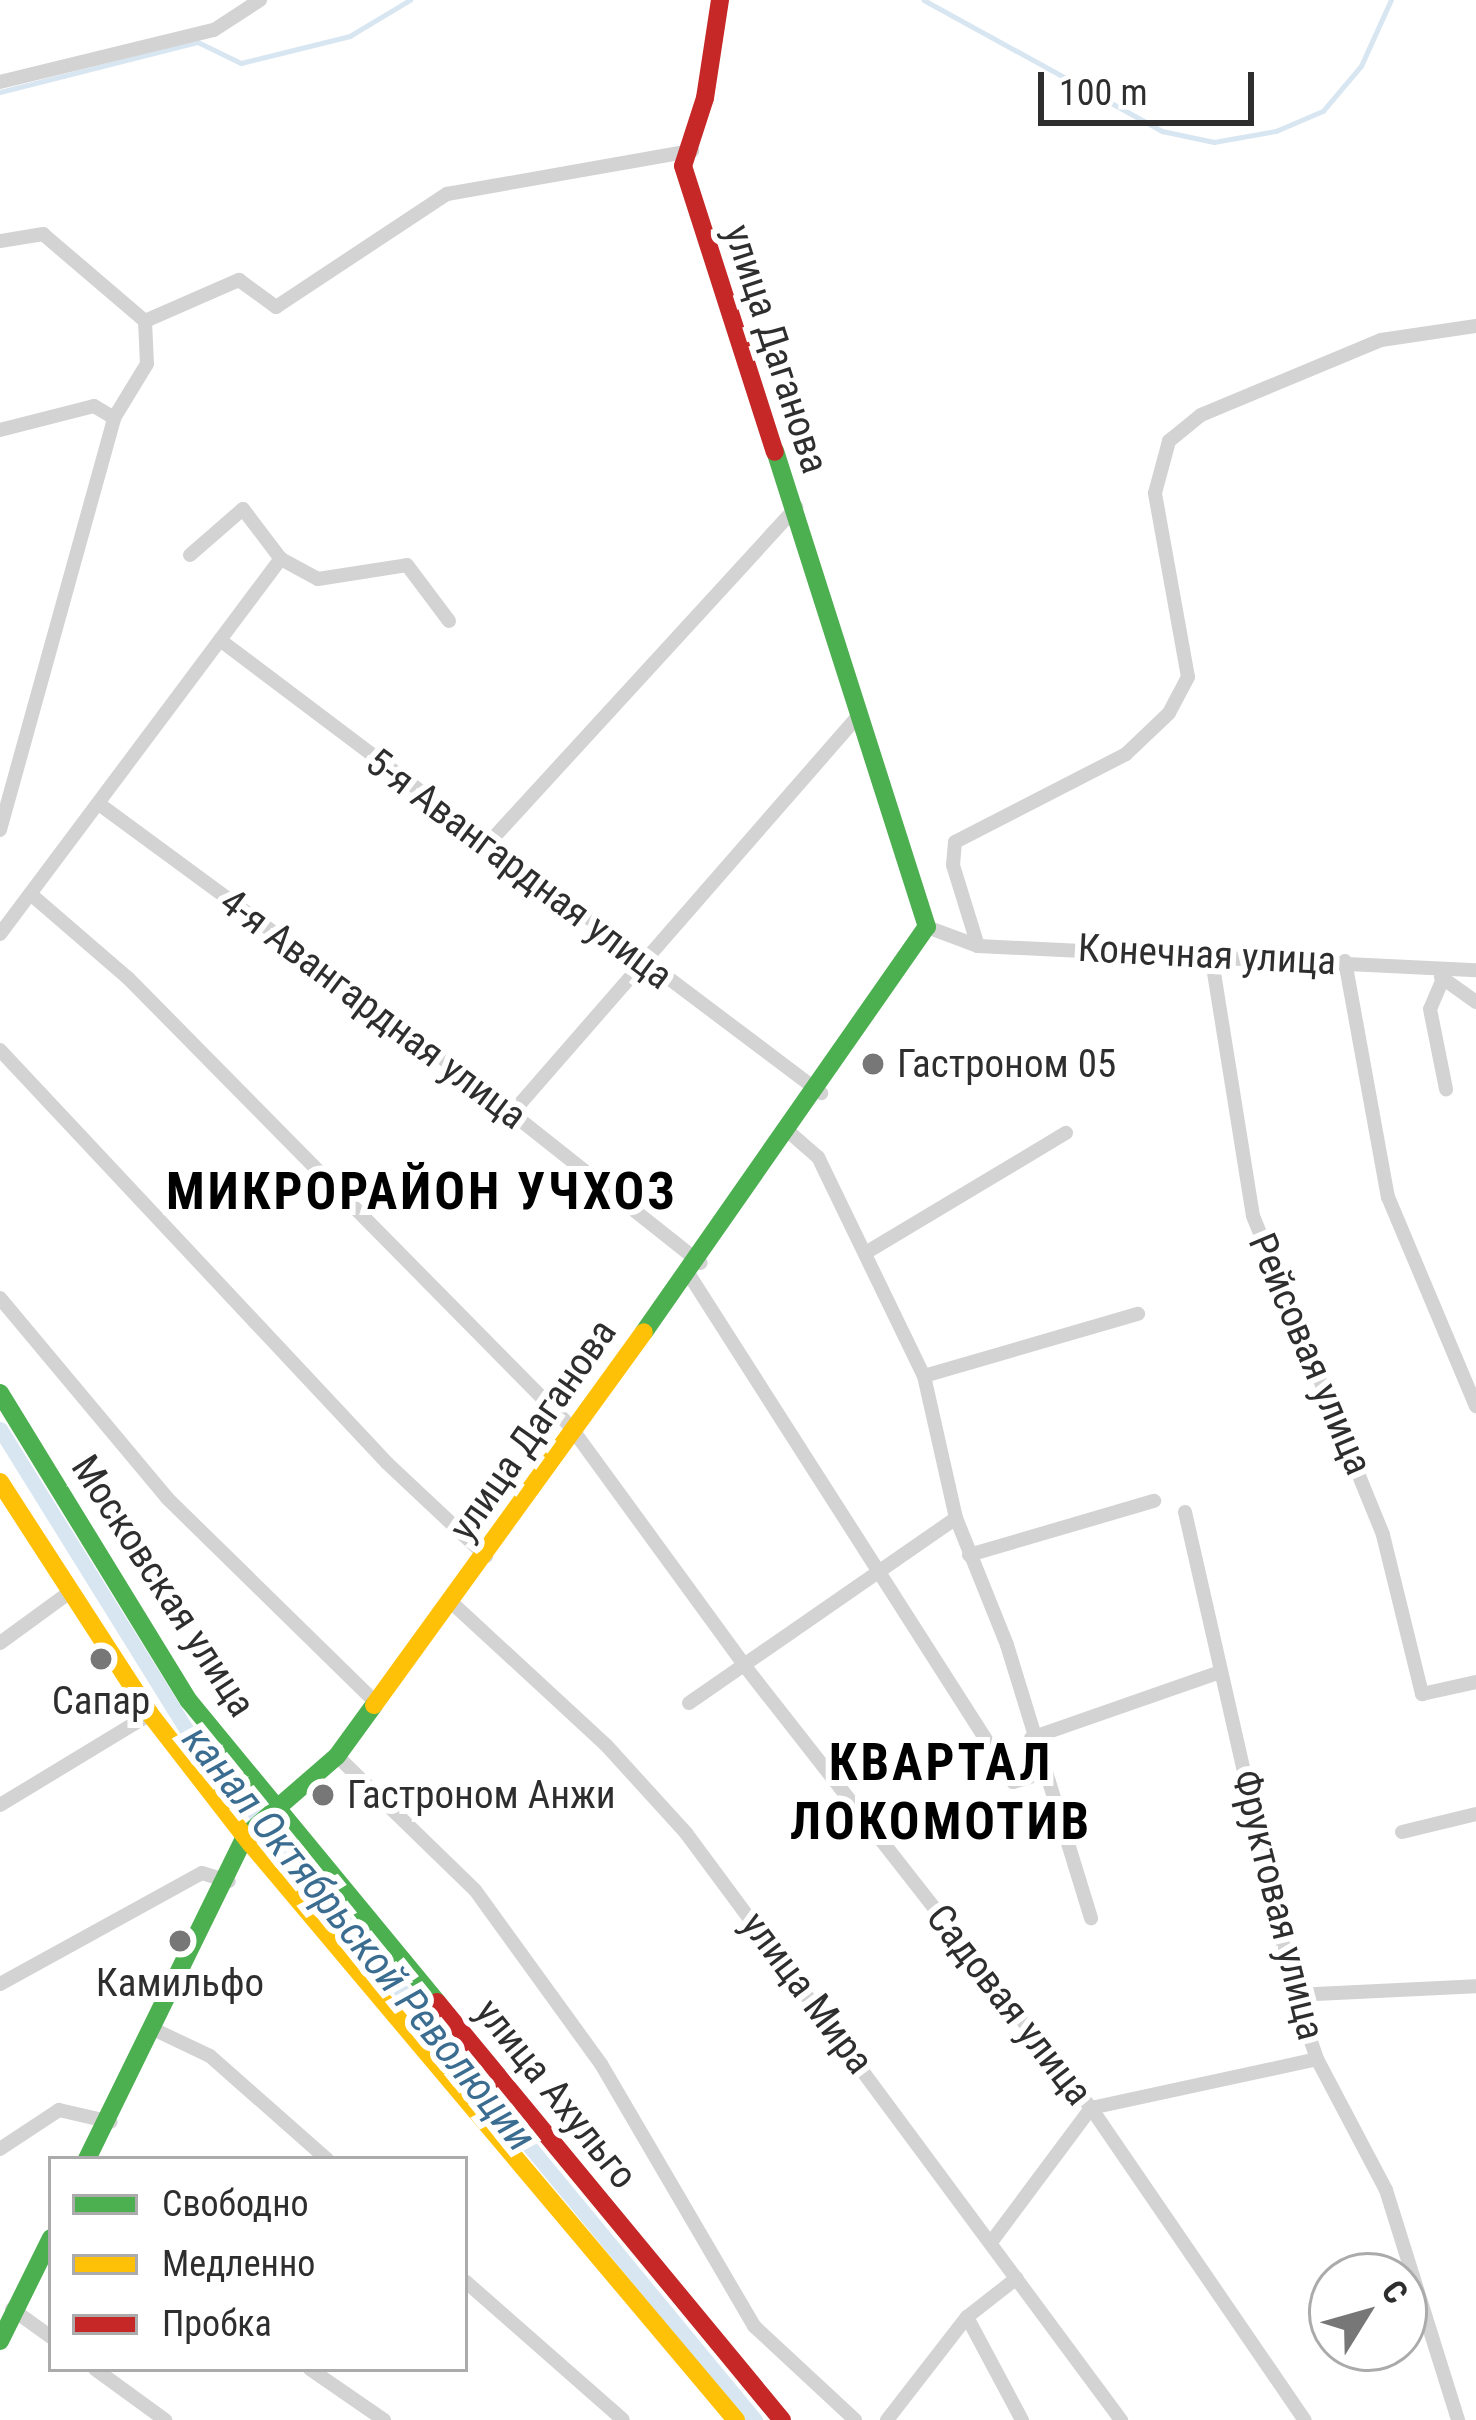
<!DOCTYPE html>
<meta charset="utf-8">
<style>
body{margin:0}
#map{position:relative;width:1476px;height:2420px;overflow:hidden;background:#fff;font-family:"Roboto Condensed",sans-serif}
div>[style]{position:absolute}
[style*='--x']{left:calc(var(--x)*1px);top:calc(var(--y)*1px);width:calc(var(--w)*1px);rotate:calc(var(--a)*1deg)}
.stream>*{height:4.5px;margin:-2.25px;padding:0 2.25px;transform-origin:2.25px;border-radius:2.25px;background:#d8e6f2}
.canal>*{height:15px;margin:-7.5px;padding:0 7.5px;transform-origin:7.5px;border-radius:7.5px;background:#d8e6f2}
.street>*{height:14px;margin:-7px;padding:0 7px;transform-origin:7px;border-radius:7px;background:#d3d3d3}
.fast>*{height:18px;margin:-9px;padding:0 9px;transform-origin:9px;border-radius:9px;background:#4caf50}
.slow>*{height:18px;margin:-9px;padding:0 9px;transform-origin:9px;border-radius:9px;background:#ffc107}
.jam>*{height:18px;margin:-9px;padding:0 9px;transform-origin:9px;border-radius:9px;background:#c62828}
.dots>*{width:33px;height:33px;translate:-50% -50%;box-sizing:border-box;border:6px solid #fff;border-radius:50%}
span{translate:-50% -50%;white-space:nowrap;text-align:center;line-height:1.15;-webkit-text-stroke:12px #fff;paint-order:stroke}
.street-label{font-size:39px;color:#2e2e2e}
.poi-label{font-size:39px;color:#2e2e2e}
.left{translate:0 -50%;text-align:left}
.water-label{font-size:42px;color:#3b6d91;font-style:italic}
.district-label{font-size:51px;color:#000;font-weight:700;letter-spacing:3px}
.legend{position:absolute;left:48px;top:2156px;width:420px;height:216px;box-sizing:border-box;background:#fff;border:3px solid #ababab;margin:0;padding:15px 21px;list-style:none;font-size:36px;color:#2e2e2e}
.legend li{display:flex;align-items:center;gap:24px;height:60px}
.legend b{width:60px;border:3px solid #ababab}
.north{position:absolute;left:1308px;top:2252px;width:120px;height:120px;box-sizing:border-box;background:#fff;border:3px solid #ababab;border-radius:50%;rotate:53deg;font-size:33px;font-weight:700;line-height:48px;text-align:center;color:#2e2e2e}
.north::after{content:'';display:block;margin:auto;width:42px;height:54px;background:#777;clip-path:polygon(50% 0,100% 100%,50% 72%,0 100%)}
.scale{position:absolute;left:1038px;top:72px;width:216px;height:54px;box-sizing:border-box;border:6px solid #2e2e2e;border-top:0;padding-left:15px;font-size:36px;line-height:42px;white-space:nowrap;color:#2e2e2e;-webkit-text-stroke:9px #fff;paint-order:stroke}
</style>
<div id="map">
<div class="stream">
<div style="--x:924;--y:0;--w:272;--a:28.8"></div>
<div style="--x:1162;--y:131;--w:53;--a:11.9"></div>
<div style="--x:1214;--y:142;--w:63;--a:-10.1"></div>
<div style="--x:1276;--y:131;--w:51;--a:-23.1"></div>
<div style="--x:1323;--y:111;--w:59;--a:-49.8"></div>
<div style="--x:1361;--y:66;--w:72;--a:-65.6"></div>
<div style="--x:0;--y:92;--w:204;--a:-14.2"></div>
<div style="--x:198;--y:42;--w:48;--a:26"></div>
<div style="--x:241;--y:63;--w:112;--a:-13.9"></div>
<div style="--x:350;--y:36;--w:70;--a:-31"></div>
</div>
<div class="canal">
<div style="--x:0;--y:1429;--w:357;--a:58.2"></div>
<div style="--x:188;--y:1732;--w:892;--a:50.51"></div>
</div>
<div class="street">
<div style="--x:0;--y:82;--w:220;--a:-13.7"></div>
<div style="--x:214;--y:30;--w:55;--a:-33.1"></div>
<div style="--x:0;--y:241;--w:44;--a:-9.2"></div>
<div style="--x:43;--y:234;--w:134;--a:40.5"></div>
<div style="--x:0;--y:430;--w:97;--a:-14.3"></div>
<div style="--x:94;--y:406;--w:23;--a:31"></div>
<div style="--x:190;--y:555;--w:70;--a:-41"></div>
<div style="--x:243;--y:509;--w:63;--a:52.8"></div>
<div style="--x:220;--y:640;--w:753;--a:37.01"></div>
<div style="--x:99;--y:804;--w:390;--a:36.3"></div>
<div style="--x:413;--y:1035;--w:367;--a:38.4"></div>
<div style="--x:0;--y:830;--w:427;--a:-74.5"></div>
<div style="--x:114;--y:418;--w:63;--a:-58.6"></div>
<div style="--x:147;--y:364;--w:43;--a:-92.7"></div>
<div style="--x:145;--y:321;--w:103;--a:-23.6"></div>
<div style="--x:239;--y:280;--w:46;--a:36.1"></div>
<div style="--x:276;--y:307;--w:205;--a:-33.5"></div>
<div style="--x:447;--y:194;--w:249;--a:-10"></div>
<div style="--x:485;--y:847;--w:461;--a:-47.5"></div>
<div style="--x:34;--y:897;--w:124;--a:40.8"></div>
<div style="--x:128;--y:978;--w:629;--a:45.39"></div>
<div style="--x:570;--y:1426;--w:296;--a:53.9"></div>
<div style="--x:744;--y:1665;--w:563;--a:51.93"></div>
<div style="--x:1091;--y:2108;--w:378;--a:55.6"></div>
<div style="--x:927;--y:927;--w:54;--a:20.4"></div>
<div style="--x:978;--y:946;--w:499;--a:2.8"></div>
<div style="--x:0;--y:934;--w:469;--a:-53.2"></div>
<div style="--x:281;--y:559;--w:42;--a:28.4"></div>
<div style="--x:318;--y:579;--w:90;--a:-8.9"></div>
<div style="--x:407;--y:565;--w:70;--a:53.1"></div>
<div style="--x:978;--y:946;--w:85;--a:-107.2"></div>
<div style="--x:953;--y:865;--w:23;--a:-85"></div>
<div style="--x:955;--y:842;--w:192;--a:-27.2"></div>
<div style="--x:1126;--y:754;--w:59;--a:-43.6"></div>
<div style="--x:1169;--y:713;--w:41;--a:-62.2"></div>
<div style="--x:1188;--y:677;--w:187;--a:-100.2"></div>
<div style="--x:1155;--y:493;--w:54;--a:-74.9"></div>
<div style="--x:1169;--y:441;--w:41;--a:-39.1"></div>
<div style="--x:1201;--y:415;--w:195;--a:-22.6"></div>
<div style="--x:1381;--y:340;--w:96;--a:-8.4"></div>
<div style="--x:1211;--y:954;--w:265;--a:80.9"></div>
<div style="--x:1253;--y:1216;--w:344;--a:67.8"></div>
<div style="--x:1383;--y:1535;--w:164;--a:76.2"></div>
<div style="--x:1422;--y:1694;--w:55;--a:-12.5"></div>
<div style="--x:1345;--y:961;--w:240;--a:79.7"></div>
<div style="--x:1388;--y:1197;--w:227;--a:67.2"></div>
<div style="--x:1441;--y:977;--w:43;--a:35.5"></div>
<div style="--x:1442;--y:981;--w:30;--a:113"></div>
<div style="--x:1430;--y:1009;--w:82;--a:78.7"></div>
<div style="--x:0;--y:1050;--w:566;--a:46.86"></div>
<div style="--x:387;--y:1463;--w:136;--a:43.2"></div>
<div style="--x:512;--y:1113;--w:528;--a:-48.92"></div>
<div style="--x:789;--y:1132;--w:38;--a:41"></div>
<div style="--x:818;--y:1157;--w:243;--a:64.2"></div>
<div style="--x:924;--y:1376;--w:146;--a:77.3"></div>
<div style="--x:956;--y:1518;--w:137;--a:68.1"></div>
<div style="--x:1007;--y:1645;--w:286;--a:72.9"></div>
<div style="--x:867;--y:1252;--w:232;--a:-30.9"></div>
<div style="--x:688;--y:1273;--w:604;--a:57.44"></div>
<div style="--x:1013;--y:1782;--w:31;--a:-17"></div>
<div style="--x:0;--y:1298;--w:261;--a:50.1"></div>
<div style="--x:167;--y:1498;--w:294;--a:44.4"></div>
<div style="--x:924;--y:1376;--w:223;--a:-16.2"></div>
<div style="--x:1185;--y:1512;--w:495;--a:77.2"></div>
<div style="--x:1295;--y:1995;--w:68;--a:71"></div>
<div style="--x:1317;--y:2059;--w:148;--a:62.2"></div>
<div style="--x:1386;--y:2190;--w:241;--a:72.6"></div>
<div style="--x:969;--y:1555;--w:193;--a:-16.3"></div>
<div style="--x:451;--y:1602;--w:211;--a:42.7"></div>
<div style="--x:606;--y:1745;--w:119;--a:47.7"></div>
<div style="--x:686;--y:1833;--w:731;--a:53.46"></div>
<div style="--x:0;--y:1643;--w:87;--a:-36.1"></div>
<div style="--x:689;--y:1703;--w:325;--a:-34.7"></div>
<div style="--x:1031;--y:1738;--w:200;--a:-19.2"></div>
<div style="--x:337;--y:1756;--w:192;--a:44.2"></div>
<div style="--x:475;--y:1890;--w:215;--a:54.1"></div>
<div style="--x:601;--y:2064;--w:303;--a:59.7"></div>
<div style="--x:754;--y:2326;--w:138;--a:42.9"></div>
<div style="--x:0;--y:1805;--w:175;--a:-31.2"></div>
<div style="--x:1402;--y:1832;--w:76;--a:-13.7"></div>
<div style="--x:0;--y:1984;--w:230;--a:-28.8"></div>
<div style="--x:202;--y:1873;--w:28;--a:17"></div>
<div style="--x:1295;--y:1995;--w:181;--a:-2.8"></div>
<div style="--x:151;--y:2028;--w:65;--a:25.4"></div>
<div style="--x:210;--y:2056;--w:156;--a:41.4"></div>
<div style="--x:0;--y:2149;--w:71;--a:-33.5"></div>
<div style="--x:59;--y:2110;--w:53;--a:13"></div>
<div style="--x:992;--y:2241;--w:166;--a:-53.3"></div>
<div style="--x:1091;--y:2108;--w:231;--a:-12.2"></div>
<div style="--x:465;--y:2281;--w:210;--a:41.3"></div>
<div style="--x:12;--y:2309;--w:48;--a:35.7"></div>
<div style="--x:967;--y:2317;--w:117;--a:61.9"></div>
<div style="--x:95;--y:2369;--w:87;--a:36.1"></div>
<div style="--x:310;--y:2369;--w:90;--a:34.6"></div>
<div style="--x:887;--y:2420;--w:130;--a:-52.2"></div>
<div style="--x:967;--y:2317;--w:63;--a:-38"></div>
</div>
<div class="fast">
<div style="--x:644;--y:1332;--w:494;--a:-55.1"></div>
<div style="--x:927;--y:927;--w:499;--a:-107.7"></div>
<div style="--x:0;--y:1393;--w:361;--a:58.5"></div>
<div style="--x:189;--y:1701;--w:390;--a:50.5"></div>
<div style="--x:87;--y:2159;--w:360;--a:-63.9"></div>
<div style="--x:245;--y:1836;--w:122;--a:-41"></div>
<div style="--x:337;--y:1756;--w:63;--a:-54"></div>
<div style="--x:0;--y:2341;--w:115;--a:-63.7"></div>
</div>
<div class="slow">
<div style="--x:0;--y:1482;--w:276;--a:57.1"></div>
<div style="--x:150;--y:1714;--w:165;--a:52.2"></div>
<div style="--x:251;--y:1844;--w:753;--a:49.9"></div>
<div style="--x:374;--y:1705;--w:460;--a:-54.1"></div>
</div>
<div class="jam">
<div style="--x:720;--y:0;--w:99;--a:98.7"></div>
<div style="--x:705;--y:98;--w:71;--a:107.9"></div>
<div style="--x:683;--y:166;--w:300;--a:72.2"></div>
<div style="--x:437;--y:2002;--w:542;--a:50.47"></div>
</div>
<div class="dots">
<div style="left:873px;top:1064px;background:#777"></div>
<div style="left:101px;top:1659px;background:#777"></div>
<div style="left:323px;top:1795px;background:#777"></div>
<div style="left:180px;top:1941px;background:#777"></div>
</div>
<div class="street-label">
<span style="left:776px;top:349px;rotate:72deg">улица Даганова</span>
<span style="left:519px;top:869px;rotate:37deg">5-я Авангардная улица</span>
<span style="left:1207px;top:955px;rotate:3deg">Конечная улица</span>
<span style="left:373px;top:1009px;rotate:37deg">4-я Авангардная улица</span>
<span style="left:1310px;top:1354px;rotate:67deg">Рейсовая улица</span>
<span style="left:533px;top:1430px;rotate:-55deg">улица Даганова</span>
<span style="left:163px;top:1586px;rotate:57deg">Московская улица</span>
<span style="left:1278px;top:1905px;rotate:76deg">Фруктовая улица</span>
<span style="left:807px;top:1993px;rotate:53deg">улица Мира</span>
<span style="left:1009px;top:2005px;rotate:52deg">Садовая улица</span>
<span style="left:556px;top:2094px;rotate:51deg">улица Ахульго</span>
</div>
<div class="poi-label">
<span class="left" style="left:897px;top:1064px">Гастроном 05</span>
<span style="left:101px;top:1701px">Сапар</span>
<span class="left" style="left:347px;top:1795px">Гастроном Анжи</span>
<span style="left:180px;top:1983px">Камильфо</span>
</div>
<div class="water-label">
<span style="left:359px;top:1938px;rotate:51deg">канал Октябрьской Революции</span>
</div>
<div class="district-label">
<span style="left:422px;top:1192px">МИКРОРАЙОН УЧХОЗ</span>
<span style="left:941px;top:1793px">КВАРТАЛ<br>ЛОКОМОТИВ</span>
</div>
<ul class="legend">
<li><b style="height:15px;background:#4caf50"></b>Свободно</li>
<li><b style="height:15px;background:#ffc107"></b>Медленно</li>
<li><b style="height:15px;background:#c62828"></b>Пробка</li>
</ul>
<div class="north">С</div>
<div class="scale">100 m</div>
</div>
